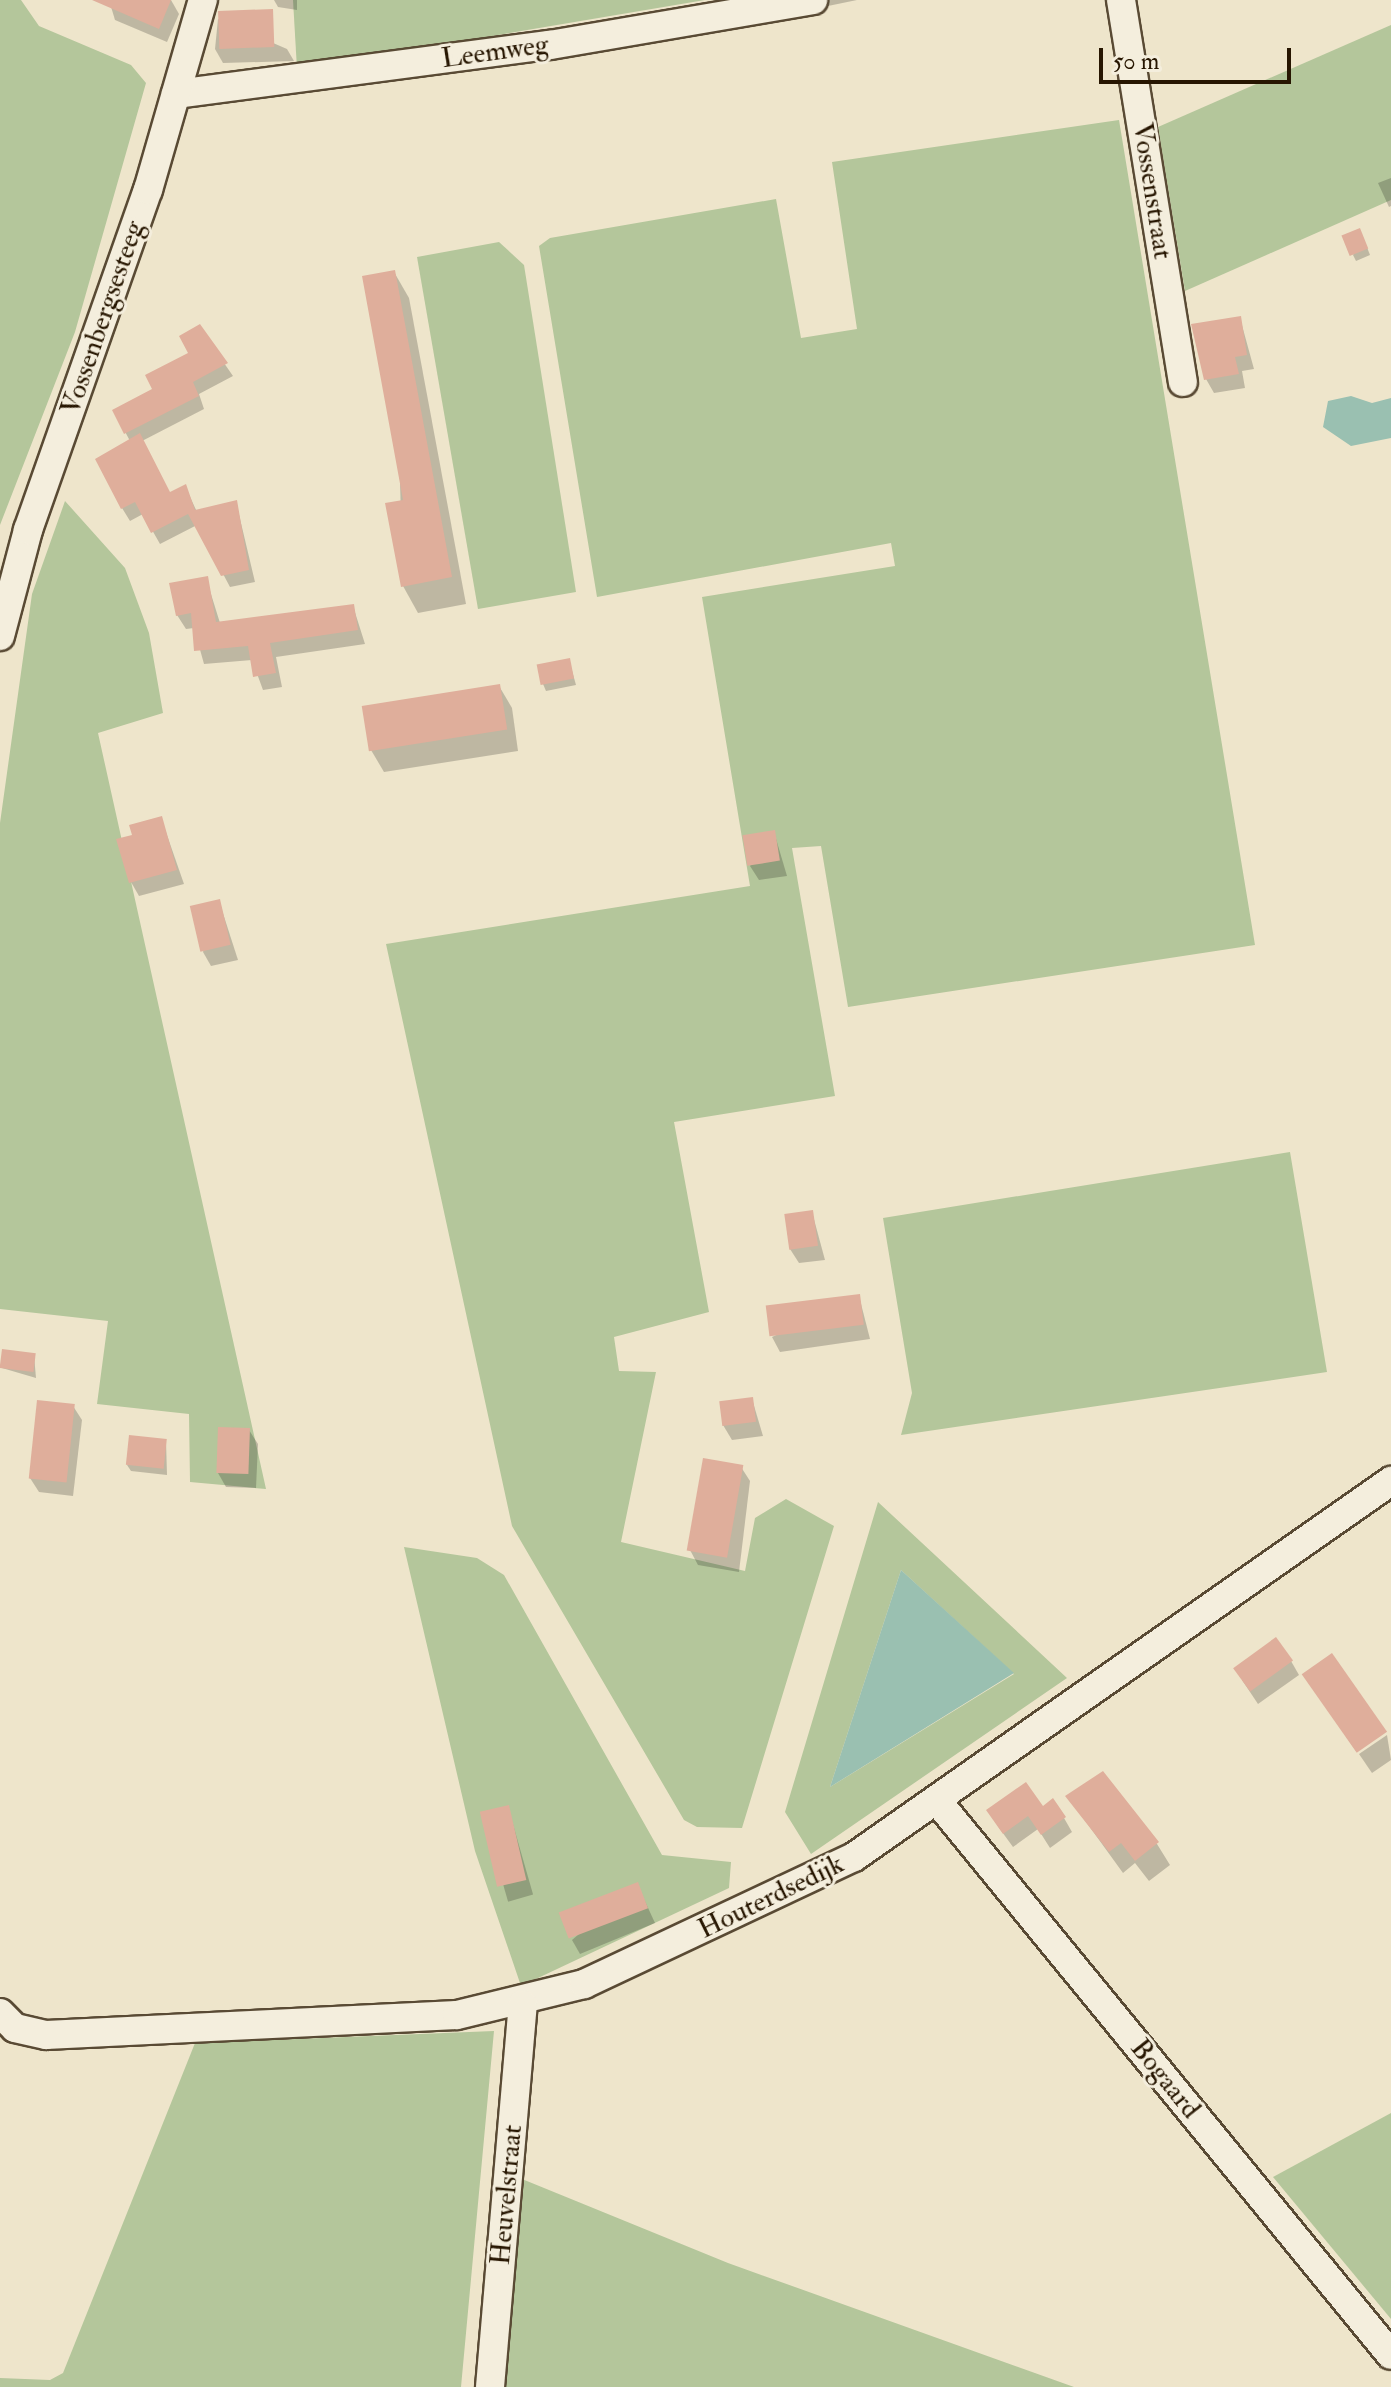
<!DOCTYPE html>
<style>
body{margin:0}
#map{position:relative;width:1391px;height:2387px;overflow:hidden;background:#eee5cb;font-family:"IM FELL Double Pica",serif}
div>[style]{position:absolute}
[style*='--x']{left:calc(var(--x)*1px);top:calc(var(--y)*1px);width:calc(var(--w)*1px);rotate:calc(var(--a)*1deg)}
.green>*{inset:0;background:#b4c69b}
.water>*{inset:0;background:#9ac0b1}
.shadow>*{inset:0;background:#0003;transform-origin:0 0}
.building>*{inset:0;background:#dfae9b;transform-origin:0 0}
.roads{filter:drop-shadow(2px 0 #594a34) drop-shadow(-2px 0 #594a34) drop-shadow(0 2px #594a34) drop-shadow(0 -2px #594a34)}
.minor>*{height:28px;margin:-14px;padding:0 14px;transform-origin:14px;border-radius:14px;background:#f4eedd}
span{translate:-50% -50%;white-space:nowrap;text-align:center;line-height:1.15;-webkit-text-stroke:6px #f4eedd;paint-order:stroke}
.street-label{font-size:28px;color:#271601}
.scale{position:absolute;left:1099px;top:48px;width:192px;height:36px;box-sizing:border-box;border:4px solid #271601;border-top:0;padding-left:10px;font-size:24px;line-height:28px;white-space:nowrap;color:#271601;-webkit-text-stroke:6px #f4eedd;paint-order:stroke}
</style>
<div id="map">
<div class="green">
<div style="clip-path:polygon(0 0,21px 0,39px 26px,131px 65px,146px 83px,75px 332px,0 525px)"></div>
<div style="clip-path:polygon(293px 0,705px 0,297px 69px)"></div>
<div style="clip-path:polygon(1391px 25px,1391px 200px,1185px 291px,1158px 127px)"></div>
<div style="clip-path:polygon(1119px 120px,1255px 945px,848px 1007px,821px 846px,792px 848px,835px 1096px,674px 1122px,709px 1312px,614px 1337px,619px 1371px,656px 1372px,621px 1542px,745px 1571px,755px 1518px,786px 1499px,834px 1526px,742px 1828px,697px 1827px,684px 1820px,512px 1526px,386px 944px,750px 886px,702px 597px,895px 566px,891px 543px,597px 597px,539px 246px,550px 238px,776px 199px,801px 338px,857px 329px,832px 162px)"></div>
<div style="clip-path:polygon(499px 242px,524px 265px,576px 592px,478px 609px,417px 257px)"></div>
<div style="clip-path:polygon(65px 501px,125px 568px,149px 633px,163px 713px,98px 733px,266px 1489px,190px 1482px,189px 1414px,97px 1404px,108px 1321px,0 1309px,0 823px,32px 594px)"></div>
<div style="clip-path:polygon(1290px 1152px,1327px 1372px,901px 1435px,912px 1393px,883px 1218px)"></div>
<div style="clip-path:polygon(evenodd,878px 1502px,1067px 1678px,811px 1854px,785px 1812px,878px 1502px,901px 1570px,1014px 1674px,830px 1787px,901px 1570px)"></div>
<div style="clip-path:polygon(404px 1547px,477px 1558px,504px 1575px,662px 1855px,731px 1862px,729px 1888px,521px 1986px,475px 1851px)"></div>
<div style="clip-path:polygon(494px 2031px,461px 2387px,0 2387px,0 2378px,50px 2380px,63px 2373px,195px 2043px)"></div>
<div style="clip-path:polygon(1391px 2113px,1391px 2319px,1273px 2177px)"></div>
<div style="clip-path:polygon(522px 2179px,728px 2263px,1074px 2387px,503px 2387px)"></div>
</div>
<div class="water">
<div style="clip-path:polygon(1351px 396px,1372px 403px,1391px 398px,1391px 438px,1351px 446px,1323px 427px,1328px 401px)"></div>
<div style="clip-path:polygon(901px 1570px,1014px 1673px,830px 1787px)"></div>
</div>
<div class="shadow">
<div style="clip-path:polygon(109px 0,171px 0,179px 14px,167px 42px,115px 20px)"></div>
<div style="clip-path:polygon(274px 0,297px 0,297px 10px,278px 7px)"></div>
<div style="clip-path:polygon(825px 0,857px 0,828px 6px)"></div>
<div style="clip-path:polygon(218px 19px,287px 49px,294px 61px,223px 63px,215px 49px)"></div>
<div style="clip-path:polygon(1391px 178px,1391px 206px,1389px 207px,1378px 183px)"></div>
<div style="clip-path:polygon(1363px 237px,1370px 255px,1356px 261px,1353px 255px)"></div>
<div style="clip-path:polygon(394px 272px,409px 298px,466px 604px,418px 613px,403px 586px)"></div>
<div style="clip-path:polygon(1240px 318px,1254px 369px,1242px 371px,1245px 388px,1214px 393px,1206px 379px)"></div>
<div style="clip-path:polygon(199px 327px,233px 376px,199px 394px,204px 409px,142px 441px,170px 494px,185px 486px,197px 512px,236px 502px,255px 582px,230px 587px,197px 525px,160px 544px,143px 514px,130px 521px,122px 508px,130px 441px,114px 411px,155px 390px,191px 354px)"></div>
<div style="clip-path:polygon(206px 578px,220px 623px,353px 606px,365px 644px,276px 657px,282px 687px,263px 690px,252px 660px,204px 664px,194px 628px,186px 629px,177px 615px)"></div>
<div style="clip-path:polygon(569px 660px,576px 685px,546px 691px,543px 684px)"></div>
<div style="clip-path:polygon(499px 686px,512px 708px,518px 751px,384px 772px,371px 750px,364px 707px)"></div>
<div style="clip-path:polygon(161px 818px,184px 884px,139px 896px,131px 882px,135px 836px)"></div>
<div style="clip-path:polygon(774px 832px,787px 876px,759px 880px,750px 866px)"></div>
<div style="clip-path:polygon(219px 901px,238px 960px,211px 966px,203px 952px)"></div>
<div style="clip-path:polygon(812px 1212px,825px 1260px,799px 1263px,790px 1249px)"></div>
<div style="clip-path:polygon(859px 1296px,870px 1339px,780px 1352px,772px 1337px)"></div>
<div style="clip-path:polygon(34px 1355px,36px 1378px,2px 1368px)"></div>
<div style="clip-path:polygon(752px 1399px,763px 1436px,732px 1440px,723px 1425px)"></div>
<div style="clip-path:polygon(73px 1406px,82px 1420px,73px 1496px,39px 1492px,30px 1478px)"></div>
<div style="clip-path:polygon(249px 1430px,258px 1444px,256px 1488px,226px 1487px,218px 1473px)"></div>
<div style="clip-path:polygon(166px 1441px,167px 1475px,131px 1471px,127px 1465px)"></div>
<div style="clip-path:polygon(741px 1467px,750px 1481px,739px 1572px,698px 1565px,690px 1550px)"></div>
<div style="clip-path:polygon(1291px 1661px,1299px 1675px,1258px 1704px,1242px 1680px)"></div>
<div style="clip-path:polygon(1305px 1675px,1385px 1731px,1356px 1751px)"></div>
<div style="clip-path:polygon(1387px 1735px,1391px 1760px,1372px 1773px,1359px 1754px)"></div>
<div style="clip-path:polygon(1068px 1797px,1157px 1844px,1170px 1865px,1149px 1881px,1135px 1863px,1123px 1873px)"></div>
<div style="left:508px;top:1807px;width:91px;height:26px;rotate:74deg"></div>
<div style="clip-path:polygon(1042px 1808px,1064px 1818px,1072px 1832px,1050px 1848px,1038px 1829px,1013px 1847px,997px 1825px)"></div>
<div style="clip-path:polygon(637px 1884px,655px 1923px,580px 1954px,572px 1940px)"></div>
</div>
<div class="building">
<div style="clip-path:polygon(92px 0,171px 0,159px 29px)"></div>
<div style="left:273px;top:9px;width:38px;height:55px;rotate:88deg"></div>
<div style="left:1360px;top:228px;width:22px;height:20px;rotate:68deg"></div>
<div style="clip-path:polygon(395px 270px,452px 577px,401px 587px,385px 503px,403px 500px,362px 276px)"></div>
<div style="clip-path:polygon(1241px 316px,1247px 355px,1235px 357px,1239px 374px,1204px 380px,1191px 324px)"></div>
<div style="clip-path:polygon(200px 324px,228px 363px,193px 382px,199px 396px,124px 434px,112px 410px,152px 389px,145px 375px,188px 353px,179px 336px)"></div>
<div style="clip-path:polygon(140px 433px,170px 492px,186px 484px,195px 510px,237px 500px,249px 570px,221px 576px,188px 514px,151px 533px,135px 502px,121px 509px,95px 459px)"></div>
<div style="clip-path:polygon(208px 576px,216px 622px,354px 604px,358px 630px,270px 643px,276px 673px,253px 677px,248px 646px,194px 651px,191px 613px,176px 616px,169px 583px)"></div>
<div style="left:570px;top:658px;width:21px;height:34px;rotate:79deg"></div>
<div style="left:500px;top:684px;width:46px;height:140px;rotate:81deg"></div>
<div style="clip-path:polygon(162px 816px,177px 870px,129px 883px,116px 839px,132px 835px,129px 825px)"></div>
<div style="left:775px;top:830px;width:31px;height:33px;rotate:81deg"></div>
<div style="left:220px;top:899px;width:47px;height:31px;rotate:77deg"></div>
<div style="left:813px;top:1210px;width:36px;height:29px;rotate:82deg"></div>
<div style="left:860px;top:1294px;width:31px;height:95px;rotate:83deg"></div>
<div style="left:2px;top:1349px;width:34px;height:19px;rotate:7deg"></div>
<div style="left:753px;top:1397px;width:25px;height:34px;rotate:83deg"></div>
<div style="left:37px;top:1400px;width:38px;height:79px;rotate:6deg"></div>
<div style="left:218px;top:1427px;width:32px;height:46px;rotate:2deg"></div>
<div style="left:129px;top:1435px;width:38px;height:30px;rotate:6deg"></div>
<div style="left:703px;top:1458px;width:41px;height:94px;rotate:10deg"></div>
<div style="left:1276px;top:1637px;width:29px;height:53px;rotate:54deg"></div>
<div style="left:1332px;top:1653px;width:96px;height:37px;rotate:55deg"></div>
<div style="clip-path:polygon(1103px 1771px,1159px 1842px,1135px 1861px,1121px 1843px,1109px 1852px,1065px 1796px)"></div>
<div style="clip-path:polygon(1026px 1782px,1043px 1806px,1053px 1798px,1066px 1817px,1041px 1835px,1028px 1816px,1003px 1834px,986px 1810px)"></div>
<div style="left:509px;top:1805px;width:77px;height:30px;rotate:77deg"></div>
<div style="left:638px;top:1882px;width:28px;height:85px;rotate:69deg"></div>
</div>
<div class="roads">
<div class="minor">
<div style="--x:1121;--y:0;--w:387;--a:80.8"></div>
<div style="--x:176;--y:94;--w:377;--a:-7.5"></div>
<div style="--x:550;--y:45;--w:267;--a:-9.7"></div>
<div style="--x:0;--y:636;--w:110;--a:-75.2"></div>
<div style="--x:28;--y:530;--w:361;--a:-70.6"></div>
<div style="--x:148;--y:190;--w:198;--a:-73.9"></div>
<div style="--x:939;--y:1803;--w:713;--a:50.69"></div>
<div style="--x:0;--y:2013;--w:21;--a:45"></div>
<div style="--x:15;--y:2028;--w:32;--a:13"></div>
<div style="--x:46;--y:2035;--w:411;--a:-2.8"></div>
<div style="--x:457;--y:2015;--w:131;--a:-13.7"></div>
<div style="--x:584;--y:1984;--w:298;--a:-25.2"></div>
<div style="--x:854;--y:1857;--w:656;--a:-35"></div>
<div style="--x:490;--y:2387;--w:384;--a:-85.1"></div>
</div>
</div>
<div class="street-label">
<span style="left:495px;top:52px;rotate:-8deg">Leemweg</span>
<span style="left:1152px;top:191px;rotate:81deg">Vossenstraat</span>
<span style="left:103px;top:318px;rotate:-71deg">Vossenbergsesteeg</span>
<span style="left:771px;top:1897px;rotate:-26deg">Houterdsedijk</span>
<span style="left:1165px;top:2079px;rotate:51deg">Bogaard</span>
<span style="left:507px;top:2195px;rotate:-85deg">Heuvelstraat</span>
</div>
<div class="scale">50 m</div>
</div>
